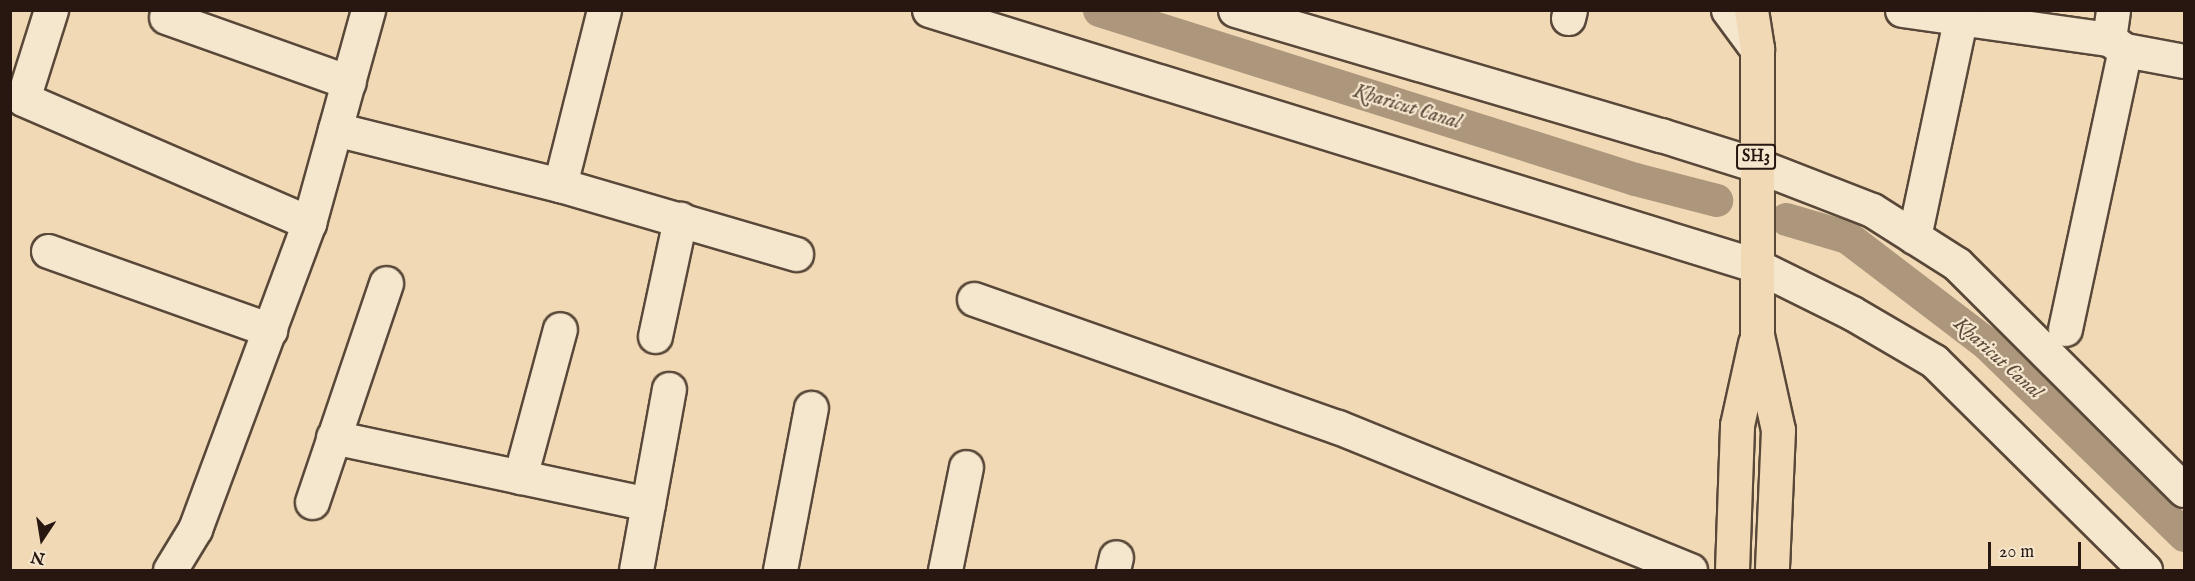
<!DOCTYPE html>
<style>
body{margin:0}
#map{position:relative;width:2195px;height:581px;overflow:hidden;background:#f0d9b4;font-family:"IM FELL English",serif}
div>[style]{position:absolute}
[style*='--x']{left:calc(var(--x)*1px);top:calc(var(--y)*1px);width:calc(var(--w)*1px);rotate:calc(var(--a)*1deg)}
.canal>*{height:33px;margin:-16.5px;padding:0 16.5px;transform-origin:16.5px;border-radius:16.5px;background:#ac977c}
.roads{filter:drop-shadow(2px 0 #594839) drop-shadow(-2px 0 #594839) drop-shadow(0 2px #594839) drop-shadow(0 -2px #594839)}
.minor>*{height:33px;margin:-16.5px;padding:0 16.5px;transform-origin:16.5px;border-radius:16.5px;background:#f5e6ce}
.tertiary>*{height:33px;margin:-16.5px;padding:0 16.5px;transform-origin:16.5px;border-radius:16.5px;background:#f5e6ce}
.primary>*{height:33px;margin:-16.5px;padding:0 16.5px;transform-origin:16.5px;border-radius:16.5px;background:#f0d9b4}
span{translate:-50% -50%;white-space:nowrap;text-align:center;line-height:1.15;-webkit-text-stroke:4.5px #f5e6ce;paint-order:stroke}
.shield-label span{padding:2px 4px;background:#f5e6ce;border:2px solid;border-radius:4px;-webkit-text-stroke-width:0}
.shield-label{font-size:16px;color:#271710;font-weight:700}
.water-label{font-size:20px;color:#5c4a3b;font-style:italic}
.frame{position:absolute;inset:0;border:12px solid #271710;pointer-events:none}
.north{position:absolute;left:12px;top:509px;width:60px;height:60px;-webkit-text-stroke:4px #f5e6ce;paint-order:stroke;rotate:192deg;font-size:16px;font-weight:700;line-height:24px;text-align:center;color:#271710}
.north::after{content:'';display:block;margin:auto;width:21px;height:27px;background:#271710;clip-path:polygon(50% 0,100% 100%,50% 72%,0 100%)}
.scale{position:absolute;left:1988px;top:542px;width:93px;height:27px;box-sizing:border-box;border:3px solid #271710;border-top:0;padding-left:8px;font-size:18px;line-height:21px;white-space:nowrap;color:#271710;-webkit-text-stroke:4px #f5e6ce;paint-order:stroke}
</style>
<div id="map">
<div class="canal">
<div style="--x:1099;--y:10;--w:562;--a:17.5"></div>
<div style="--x:1635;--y:179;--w:84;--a:14.5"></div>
<div style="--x:1786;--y:219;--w:64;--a:16.4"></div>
<div style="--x:1847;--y:237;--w:175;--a:37.3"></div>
<div style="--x:1986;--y:343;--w:276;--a:44.1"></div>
</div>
<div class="roads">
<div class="minor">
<div style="--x:51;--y:10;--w:93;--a:107.5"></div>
<div style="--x:23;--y:99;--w:312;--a:23.4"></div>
<div style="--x:929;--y:10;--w:864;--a:17.16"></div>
<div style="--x:1755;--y:265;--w:108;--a:26.3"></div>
<div style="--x:1852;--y:313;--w:95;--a:30.3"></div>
<div style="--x:1934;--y:361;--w:297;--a:44.7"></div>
<div style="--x:1235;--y:10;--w:444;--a:16.4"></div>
<div style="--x:1661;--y:135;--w:100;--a:17.5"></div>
<div style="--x:1756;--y:165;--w:124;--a:21.2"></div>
<div style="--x:1872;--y:210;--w:101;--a:32.4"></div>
<div style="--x:1957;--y:264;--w:320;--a:44.9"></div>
<div style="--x:1902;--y:10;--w:209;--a:8"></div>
<div style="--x:2109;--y:39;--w:19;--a:35"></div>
<div style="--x:2125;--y:50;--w:60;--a:10.6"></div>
<div style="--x:166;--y:17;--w:194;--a:19.6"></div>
<div style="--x:1568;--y:18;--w:8;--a:-76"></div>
<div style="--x:2109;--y:39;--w:29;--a:-82"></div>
<div style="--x:335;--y:129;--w:232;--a:14"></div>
<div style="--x:560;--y:185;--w:180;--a:-75.9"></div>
<div style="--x:560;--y:185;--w:246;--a:16.3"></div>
<div style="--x:1914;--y:237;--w:221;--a:-78"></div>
<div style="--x:48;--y:251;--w:236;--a:19.6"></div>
<div style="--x:974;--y:299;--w:386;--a:19.4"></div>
<div style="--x:1338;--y:427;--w:380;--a:22.1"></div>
<div style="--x:2065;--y:329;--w:285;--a:-77.9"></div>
<div style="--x:655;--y:336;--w:120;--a:-77.9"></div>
<div style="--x:333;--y:437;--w:322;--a:12"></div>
<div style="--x:520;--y:477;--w:153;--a:-74.9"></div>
<div style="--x:312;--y:502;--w:231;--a:-71.3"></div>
<div style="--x:170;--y:570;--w:48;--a:-58.6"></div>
<div style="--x:195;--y:529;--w:327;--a:-69.6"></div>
<div style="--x:309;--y:223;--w:221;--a:-74.5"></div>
<div style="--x:636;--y:570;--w:184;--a:-79.7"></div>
<div style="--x:780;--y:570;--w:165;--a:-79.2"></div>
<div style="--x:945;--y:570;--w:105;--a:-78.5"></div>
<div style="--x:1113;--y:570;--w:13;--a:-77"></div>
</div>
<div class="tertiary">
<div style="--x:1728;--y:10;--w:49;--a:53.4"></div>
</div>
<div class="primary">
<div style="--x:1751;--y:10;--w:39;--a:81"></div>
<div style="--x:1757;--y:49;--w:286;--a:90"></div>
<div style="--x:1757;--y:335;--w:97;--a:77.5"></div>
<div style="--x:1778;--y:430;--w:140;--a:92.5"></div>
<div style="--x:1732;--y:570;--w:145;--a:-88"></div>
<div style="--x:1737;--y:425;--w:84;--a:-77.6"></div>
</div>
</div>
<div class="shield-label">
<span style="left:1756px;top:157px">SH3</span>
</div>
<div class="water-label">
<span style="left:1407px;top:107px;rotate:17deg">Kharicut Canal</span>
<span style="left:1998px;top:358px;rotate:42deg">Kharicut Canal</span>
</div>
<div class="frame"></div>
<div class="north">N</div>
<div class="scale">20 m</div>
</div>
